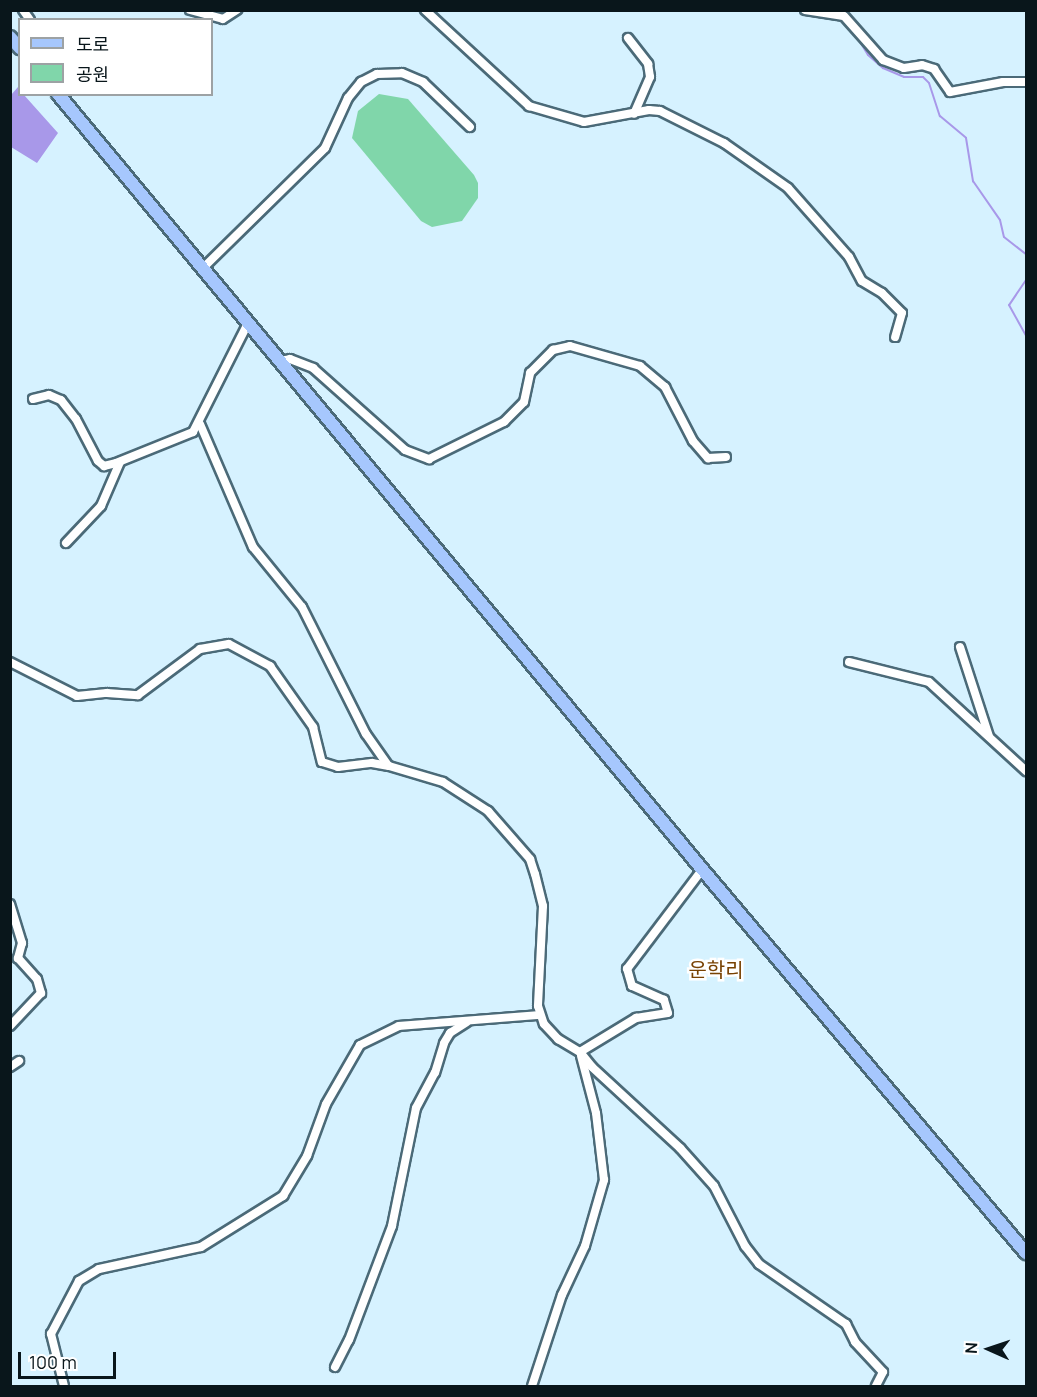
<!DOCTYPE html>
<meta charset="utf-8">
<style>
body{margin:0}
#map{position:relative;width:1037px;height:1397px;overflow:hidden;background:#d6f2ff;font-family:Manrope,"Noto Sans KR",sans-serif}
div>[style]{position:absolute}
[style*='--x']{left:calc(var(--x)*1px);top:calc(var(--y)*1px);width:calc(var(--w)*1px);rotate:calc(var(--a)*1deg)}
.green>*{inset:0;background:#80d6aa}
.water>*{inset:0;background:#a898e9}
.stream>*{height:2px;margin:-1px;padding:0 1px;transform-origin:1px;border-radius:1px;background:#a898e9}
.roads{filter:drop-shadow(2px 0 #4b6a78) drop-shadow(-2px 0 #4b6a78) drop-shadow(0 2px #4b6a78) drop-shadow(0 -2px #4b6a78)}
.street>*{height:8px;margin:-4px;padding:0 4px;transform-origin:4px;border-radius:4px;background:#fff}
.primary>*{height:12px;margin:-6px;padding:0 6px;transform-origin:6px;border-radius:6px;background:#a6c7fd}
span{translate:-50% -50%;white-space:nowrap;text-align:center;line-height:1.15;-webkit-text-stroke:5px #fff;paint-order:stroke}
.quarter-label{font-size:20px;color:#784203}
.frame{position:absolute;inset:0;border:12px solid #09161b;pointer-events:none}
.legend{position:absolute;left:18px;top:18px;width:195px;height:78px;box-sizing:border-box;background:#fff;border:2px solid #9da2a4;margin:0;padding:8px 10px;list-style:none;font-size:18px;color:#09161b}
.legend li{display:flex;align-items:center;gap:12px;height:30px}
.legend b{width:30px;border:2px solid #9da2a4}
.north{position:absolute;left:959px;top:1319px;width:60px;height:60px;-webkit-text-stroke:4px #fff;paint-order:stroke;rotate:273deg;font-size:16px;font-weight:700;line-height:24px;text-align:center;color:#09161b}
.north::after{content:'';display:block;margin:auto;width:21px;height:27px;background:#09161b;clip-path:polygon(50% 0,100% 100%,50% 72%,0 100%)}
.scale{position:absolute;left:18px;top:1352px;width:98px;height:27px;box-sizing:border-box;border:3px solid #09161b;border-top:0;padding-left:8px;font-size:18px;line-height:21px;white-space:nowrap;color:#09161b;-webkit-text-stroke:4px #fff;paint-order:stroke}
</style>
<div id="map">
<div class="green">
<div style="clip-path:polygon(379px 94px,408px 99px,474px 175px,478px 183px,478px 198px,462px 221px,432px 227px,421px 221px,352px 138px,358px 111px)"></div>
</div>
<div class="water">
<div style="clip-path:polygon(18px 87px,20px 94px,24px 95px,58px 133px,37px 163px,11px 147px,11px 95px)"></div>
</div>
<div class="stream">
<div style="--x:856;--y:35;--w:23;--a:59"></div>
<div style="--x:868;--y:55;--w:20;--a:41"></div>
<div style="--x:883;--y:68;--w:23;--a:23"></div>
<div style="--x:904;--y:77;--w:19;--a:0"></div>
<div style="--x:923;--y:77;--w:8;--a:45"></div>
<div style="--x:929;--y:83;--w:35;--a:72"></div>
<div style="--x:940;--y:116;--w:34;--a:40"></div>
<div style="--x:966;--y:138;--w:44;--a:80.8"></div>
<div style="--x:973;--y:181;--w:47;--a:55.3"></div>
<div style="--x:1000;--y:220;--w:17;--a:77"></div>
<div style="--x:1004;--y:237;--w:28;--a:38"></div>
<div style="--x:1026;--y:280;--w:30;--a:124"></div>
<div style="--x:1009;--y:305;--w:35;--a:61"></div>
</div>
<div class="roads">
<div class="street">
<div style="--x:23;--y:10;--w:12;--a:55"></div>
<div style="--x:190;--y:10;--w:34;--a:15"></div>
<div style="--x:223;--y:19;--w:17;--a:-33"></div>
<div style="--x:425;--y:10;--w:142;--a:42.7"></div>
<div style="--x:529;--y:106;--w:57;--a:16.2"></div>
<div style="--x:584;--y:122;--w:66;--a:-10.5"></div>
<div style="--x:649;--y:110;--w:11;--a:5"></div>
<div style="--x:660;--y:111;--w:72;--a:26.6"></div>
<div style="--x:724;--y:143;--w:78;--a:35.1"></div>
<div style="--x:788;--y:188;--w:92;--a:48.5"></div>
<div style="--x:849;--y:257;--w:27;--a:62"></div>
<div style="--x:862;--y:281;--w:23;--a:31"></div>
<div style="--x:882;--y:293;--w:28;--a:45"></div>
<div style="--x:902;--y:313;--w:25;--a:106"></div>
<div style="--x:805;--y:10;--w:39;--a:9"></div>
<div style="--x:844;--y:16;--w:59;--a:48.4"></div>
<div style="--x:883;--y:60;--w:22;--a:21"></div>
<div style="--x:904;--y:68;--w:18;--a:-9"></div>
<div style="--x:922;--y:65;--w:13;--a:18"></div>
<div style="--x:934;--y:69;--w:28;--a:55"></div>
<div style="--x:950;--y:92;--w:54;--a:-10.7"></div>
<div style="--x:1003;--y:82;--w:23;--a:0"></div>
<div style="--x:628;--y:38;--w:33;--a:52"></div>
<div style="--x:648;--y:64;--w:13;--a:81"></div>
<div style="--x:650;--y:77;--w:40;--a:113.4"></div>
<div style="--x:203;--y:268;--w:171;--a:-44.5"></div>
<div style="--x:325;--y:148;--w:55;--a:-65.3"></div>
<div style="--x:348;--y:98;--w:21;--a:-51"></div>
<div style="--x:361;--y:82;--w:18;--a:-27"></div>
<div style="--x:377;--y:74;--w:25;--a:-2"></div>
<div style="--x:402;--y:73;--w:23;--a:23"></div>
<div style="--x:423;--y:82;--w:65;--a:43.8"></div>
<div style="--x:280;--y:361;--w:10;--a:-11"></div>
<div style="--x:290;--y:359;--w:25;--a:21"></div>
<div style="--x:313;--y:368;--w:123;--a:41.7"></div>
<div style="--x:405;--y:450;--w:26;--a:21"></div>
<div style="--x:429;--y:459;--w:84;--a:-26.3"></div>
<div style="--x:504;--y:422;--w:28;--a:-45"></div>
<div style="--x:524;--y:402;--w:30;--a:-78"></div>
<div style="--x:530;--y:373;--w:33;--a:-45"></div>
<div style="--x:553;--y:350;--w:17;--a:-13"></div>
<div style="--x:570;--y:346;--w:73;--a:15.9"></div>
<div style="--x:640;--y:366;--w:33;--a:40"></div>
<div style="--x:665;--y:387;--w:61;--a:62.6"></div>
<div style="--x:693;--y:441;--w:23;--a:49"></div>
<div style="--x:708;--y:458;--w:18;--a:-3"></div>
<div style="--x:33;--y:399;--w:16;--a:-14"></div>
<div style="--x:49;--y:395;--w:13;--a:23"></div>
<div style="--x:61;--y:400;--w:24;--a:52"></div>
<div style="--x:76;--y:419;--w:47;--a:62.4"></div>
<div style="--x:98;--y:461;--w:8;--a:40"></div>
<div style="--x:104;--y:466;--w:12;--a:-14"></div>
<div style="--x:116;--y:463;--w:83;--a:-21.9"></div>
<div style="--x:193;--y:432;--w:122;--a:-63.2"></div>
<div style="--x:200;--y:424;--w:134;--a:66.7"></div>
<div style="--x:253;--y:547;--w:77;--a:50.8"></div>
<div style="--x:302;--y:607;--w:142;--a:63.3"></div>
<div style="--x:366;--y:734;--w:38;--a:55"></div>
<div style="--x:66;--y:543;--w:51;--a:-46.6"></div>
<div style="--x:101;--y:506;--w:48;--a:-66.6"></div>
<div style="--x:960;--y:647;--w:94;--a:72"></div>
<div style="--x:10;--y:662;--w:75;--a:26.9"></div>
<div style="--x:77;--y:696;--w:30;--a:-6"></div>
<div style="--x:107;--y:693;--w:31;--a:4"></div>
<div style="--x:138;--y:695;--w:77;--a:-36.6"></div>
<div style="--x:200;--y:649;--w:29;--a:-10"></div>
<div style="--x:229;--y:644;--w:47;--a:28.2"></div>
<div style="--x:270;--y:666;--w:75;--a:54.8"></div>
<div style="--x:313;--y:727;--w:36;--a:76"></div>
<div style="--x:322;--y:762;--w:17;--a:17"></div>
<div style="--x:338;--y:767;--w:34;--a:-7"></div>
<div style="--x:372;--y:763;--w:17;--a:10"></div>
<div style="--x:389;--y:766;--w:56;--a:16.5"></div>
<div style="--x:443;--y:782;--w:54;--a:32.8"></div>
<div style="--x:488;--y:811;--w:64;--a:48.8"></div>
<div style="--x:530;--y:859;--w:16;--a:72"></div>
<div style="--x:535;--y:874;--w:33;--a:76"></div>
<div style="--x:543;--y:906;--w:100;--a:92.9"></div>
<div style="--x:538;--y:1006;--w:19;--a:72"></div>
<div style="--x:544;--y:1024;--w:21;--a:47"></div>
<div style="--x:558;--y:1039;--w:26;--a:31"></div>
<div style="--x:580;--y:1052;--w:19;--a:51"></div>
<div style="--x:592;--y:1067;--w:120;--a:42.6"></div>
<div style="--x:680;--y:1148;--w:51;--a:48.2"></div>
<div style="--x:714;--y:1186;--w:68;--a:62.7"></div>
<div style="--x:745;--y:1246;--w:23;--a:52"></div>
<div style="--x:759;--y:1264;--w:106;--a:34.6"></div>
<div style="--x:846;--y:1324;--w:20;--a:63"></div>
<div style="--x:855;--y:1342;--w:41;--a:47"></div>
<div style="--x:883;--y:1372;--w:16;--a:117"></div>
<div style="--x:849;--y:662;--w:82;--a:14"></div>
<div style="--x:929;--y:682;--w:132;--a:42.5"></div>
<div style="--x:10;--y:904;--w:41;--a:72.9"></div>
<div style="--x:22;--y:943;--w:16;--a:105"></div>
<div style="--x:18;--y:958;--w:28;--a:48"></div>
<div style="--x:37;--y:979;--w:15;--a:74"></div>
<div style="--x:41;--y:993;--w:45;--a:133.2"></div>
<div style="--x:580;--y:1052;--w:66;--a:-31.3"></div>
<div style="--x:636;--y:1018;--w:32;--a:-9"></div>
<div style="--x:668;--y:1013;--w:14;--a:-107"></div>
<div style="--x:664;--y:1000;--w:35;--a:-156"></div>
<div style="--x:632;--y:986;--w:18;--a:-106"></div>
<div style="--x:627;--y:969;--w:124;--a:-52.9"></div>
<div style="--x:10;--y:1067;--w:11;--a:-34"></div>
<div style="--x:335;--y:1367;--w:30;--a:-63"></div>
<div style="--x:349;--y:1340;--w:122;--a:-69.3"></div>
<div style="--x:392;--y:1226;--w:120;--a:-78.5"></div>
<div style="--x:416;--y:1108;--w:40;--a:-62"></div>
<div style="--x:435;--y:1073;--w:31;--a:-73"></div>
<div style="--x:444;--y:1043;--w:12;--a:-59"></div>
<div style="--x:450;--y:1033;--w:20;--a:-33"></div>
<div style="--x:64;--y:1386;--w:54;--a:-104"></div>
<div style="--x:51;--y:1334;--w:60;--a:-62.2"></div>
<div style="--x:79;--y:1281;--w:23;--a:-31"></div>
<div style="--x:99;--y:1269;--w:104;--a:-12.2"></div>
<div style="--x:201;--y:1247;--w:97;--a:-31.9"></div>
<div style="--x:283;--y:1196;--w:47;--a:-59"></div>
<div style="--x:307;--y:1156;--w:55;--a:-69.9"></div>
<div style="--x:326;--y:1104;--w:68;--a:-60"></div>
<div style="--x:360;--y:1045;--w:43;--a:-26"></div>
<div style="--x:399;--y:1026;--w:141;--a:-4.5"></div>
<div style="--x:532;--y:1386;--w:96;--a:-71.8"></div>
<div style="--x:562;--y:1295;--w:54;--a:-64.9"></div>
<div style="--x:585;--y:1246;--w:69;--a:-73.9"></div>
<div style="--x:604;--y:1180;--w:67;--a:-96.8"></div>
<div style="--x:596;--y:1113;--w:59;--a:-104.7"></div>
</div>
<div class="primary">
<div style="--x:10;--y:37;--w:15;--a:48"></div>
<div style="--x:58;--y:94;--w:998;--a:50.28"></div>
<div style="--x:696;--y:862;--w:512;--a:49.84"></div>
</div>
</div>
<div class="quarter-label">
<span style="left:716px;top:969px">운학리</span>
</div>
<div class="frame"></div>
<ul class="legend">
<li><b style="height:8px;background:#a6c7fd"></b>도로</li>
<li><b style="height:16px;background:#80d6aa"></b>공원</li>
</ul>
<div class="north">N</div>
<div class="scale">100 m</div>
</div>
